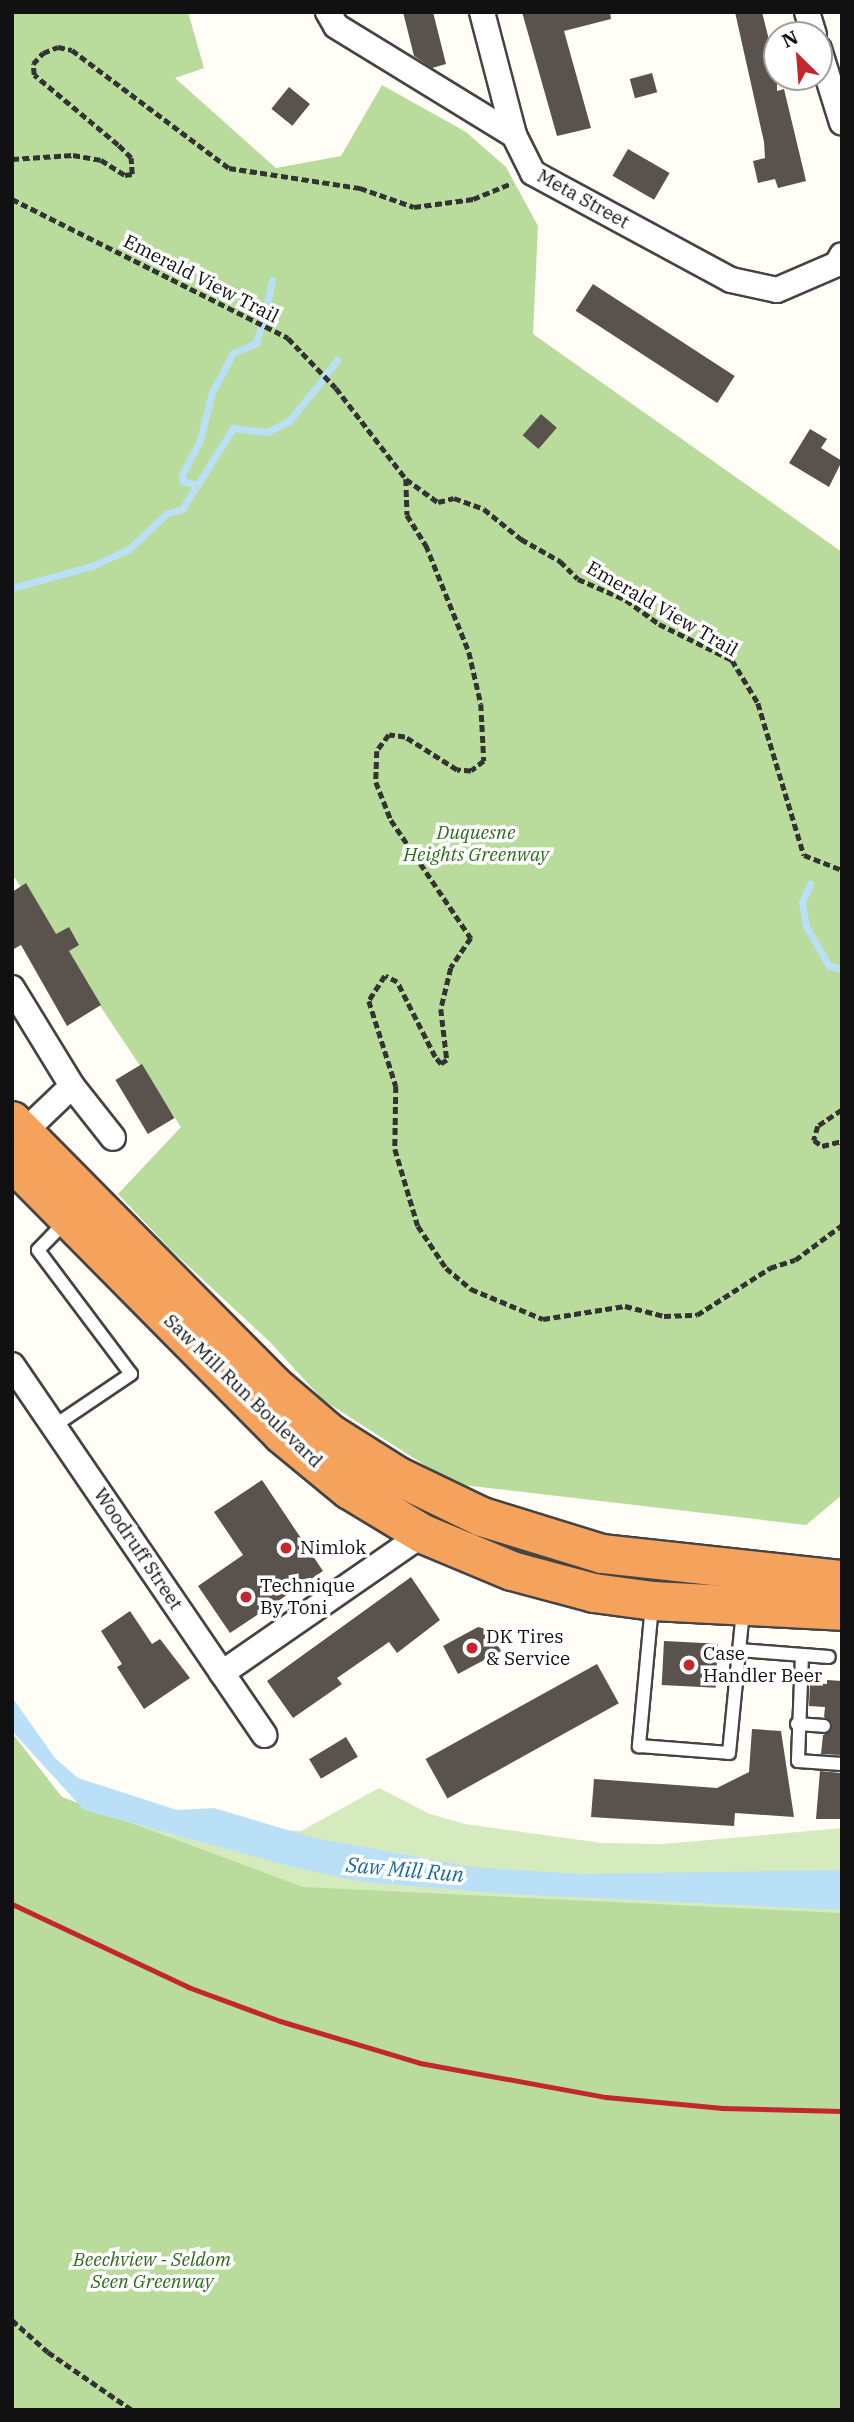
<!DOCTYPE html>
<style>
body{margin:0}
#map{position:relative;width:854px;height:2422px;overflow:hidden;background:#fffdf5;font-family:"IBM Plex Serif",serif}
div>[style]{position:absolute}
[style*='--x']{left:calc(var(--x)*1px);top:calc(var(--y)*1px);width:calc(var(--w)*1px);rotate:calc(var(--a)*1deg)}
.green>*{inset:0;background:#d5ebbd}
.forest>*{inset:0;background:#b9dc9c}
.water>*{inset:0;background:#b9e0f7}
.stream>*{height:7px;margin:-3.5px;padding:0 3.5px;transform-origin:3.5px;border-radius:3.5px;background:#b9e0f7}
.building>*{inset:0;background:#5a524d;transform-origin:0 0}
.path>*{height:4.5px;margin-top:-2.25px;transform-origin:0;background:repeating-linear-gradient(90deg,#333 0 7px,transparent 0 10.5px)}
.roads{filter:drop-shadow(2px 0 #444) drop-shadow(-2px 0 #444) drop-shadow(0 2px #444) drop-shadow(0 -2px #444)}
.lane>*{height:12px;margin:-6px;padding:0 6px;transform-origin:6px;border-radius:6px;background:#fff}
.street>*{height:24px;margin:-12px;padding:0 12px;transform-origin:12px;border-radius:12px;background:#fff}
.highway>*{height:38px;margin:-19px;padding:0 19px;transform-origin:19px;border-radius:19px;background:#f5a25d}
.rail>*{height:5px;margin:-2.5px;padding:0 2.5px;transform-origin:2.5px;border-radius:2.5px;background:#c4262e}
.dots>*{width:19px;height:19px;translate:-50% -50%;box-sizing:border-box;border:4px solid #fff;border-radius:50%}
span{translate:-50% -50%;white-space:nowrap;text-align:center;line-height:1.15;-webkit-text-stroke:7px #fff;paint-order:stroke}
.street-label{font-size:19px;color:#111}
.park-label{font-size:19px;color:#2f6b1f;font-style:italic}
.poi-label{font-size:19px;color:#111}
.left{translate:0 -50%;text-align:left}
.water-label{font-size:21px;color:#1768a6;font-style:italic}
.frame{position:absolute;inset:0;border:14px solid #111;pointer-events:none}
.north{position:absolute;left:763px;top:21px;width:70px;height:70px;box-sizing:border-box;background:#fff;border:2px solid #a0a0a0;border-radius:50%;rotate:335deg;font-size:19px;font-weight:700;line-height:28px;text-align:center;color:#111}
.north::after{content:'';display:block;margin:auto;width:24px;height:32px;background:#c4262e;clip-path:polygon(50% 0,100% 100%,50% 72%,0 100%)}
</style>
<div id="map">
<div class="green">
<div style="clip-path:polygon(379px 1788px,430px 1814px,465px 1824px,602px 1843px,663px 1844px,842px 1828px,842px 1970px,551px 1977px,108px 1823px,301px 1831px)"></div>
</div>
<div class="forest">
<div style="clip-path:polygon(12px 12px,188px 12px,204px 68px,175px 78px,276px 168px,341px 156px,382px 85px,466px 132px,506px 167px,538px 226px,533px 334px,842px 552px,842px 1495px,806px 1525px,454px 1484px,323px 1400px,270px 1342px,171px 1250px,118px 1194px,181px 1127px,12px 874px)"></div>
<div style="clip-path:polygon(12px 1733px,62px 1797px,303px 1887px,842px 1913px,842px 2410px,12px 2410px)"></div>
</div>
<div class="water">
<div style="clip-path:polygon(12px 1697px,55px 1758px,78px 1778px,177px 1810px,214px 1808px,315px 1838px,472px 1867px,579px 1874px,842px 1870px,842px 1910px,510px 1894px,362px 1882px,293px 1867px,84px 1810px,12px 1731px)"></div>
</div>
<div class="stream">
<div style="--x:263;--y:323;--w:44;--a:-78.2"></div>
<div style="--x:326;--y:374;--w:18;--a:-52"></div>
<div style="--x:196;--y:485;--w:14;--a:-163"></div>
<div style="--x:183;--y:481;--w:7;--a:-98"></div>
<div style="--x:182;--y:474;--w:38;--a:-62"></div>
<div style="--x:200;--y:440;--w:49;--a:-76"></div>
<div style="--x:212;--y:392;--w:44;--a:-61.7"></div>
<div style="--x:233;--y:353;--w:25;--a:-23"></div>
<div style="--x:256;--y:343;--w:17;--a:-73"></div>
<div style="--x:12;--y:588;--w:83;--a:-15.4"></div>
<div style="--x:92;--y:566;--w:41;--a:-24.7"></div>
<div style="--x:129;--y:549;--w:51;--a:-43.4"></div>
<div style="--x:166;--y:514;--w:17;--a:-17"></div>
<div style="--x:182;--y:509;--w:96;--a:-57.8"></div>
<div style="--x:233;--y:428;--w:34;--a:7"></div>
<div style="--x:267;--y:432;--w:25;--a:-27"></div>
<div style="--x:289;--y:421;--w:55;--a:-50.9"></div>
<div style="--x:810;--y:884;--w:20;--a:114"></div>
<div style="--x:802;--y:902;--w:24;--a:81"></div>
<div style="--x:806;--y:926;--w:46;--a:60.1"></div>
<div style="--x:829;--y:966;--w:13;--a:13"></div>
</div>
<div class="building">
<div style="clip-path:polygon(403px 12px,433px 12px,446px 64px,432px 68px,414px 56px)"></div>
<div style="clip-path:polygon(522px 12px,610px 12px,611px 19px,564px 31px,591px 128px,557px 136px)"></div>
<div style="clip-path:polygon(735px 12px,762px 12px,772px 52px,777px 51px,777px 91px,784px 89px,806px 181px,778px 188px,775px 179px,758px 183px,753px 161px,765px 158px,764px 142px)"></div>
<div style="left:652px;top:73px;width:20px;height:23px;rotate:75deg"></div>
<div style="left:289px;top:87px;width:27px;height:28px;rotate:39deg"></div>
<div style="left:628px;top:149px;width:48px;height:31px;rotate:30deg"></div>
<div style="left:593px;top:284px;width:169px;height:32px;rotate:33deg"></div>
<div style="left:541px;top:414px;width:21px;height:28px;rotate:41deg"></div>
<div style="clip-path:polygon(810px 429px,827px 439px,821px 448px,842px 461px,829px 487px,789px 463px)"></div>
<div style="clip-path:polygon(26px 883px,56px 934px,69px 927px,79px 945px,69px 951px,101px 1005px,67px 1026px,21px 945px,12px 950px,12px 892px)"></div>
<div style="left:142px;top:1064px;width:63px;height:31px;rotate:59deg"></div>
<div style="clip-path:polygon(262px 1480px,323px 1571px,230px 1633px,198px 1586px,243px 1555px,214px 1512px)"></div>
<div style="clip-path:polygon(411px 1577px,440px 1620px,397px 1653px,389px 1642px,337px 1678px,342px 1684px,293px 1718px,267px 1681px)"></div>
<div style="clip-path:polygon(130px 1611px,152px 1644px,160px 1639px,190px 1678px,144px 1709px,117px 1667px,122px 1664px,101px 1631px)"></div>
<div style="clip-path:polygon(478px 1627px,490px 1630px,501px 1651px,458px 1674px,443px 1646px)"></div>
<div style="left:664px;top:1641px;width:54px;height:44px;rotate:3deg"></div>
<div style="left:597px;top:1664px;width:45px;height:196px;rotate:61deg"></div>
<div style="clip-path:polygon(827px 1680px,842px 1681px,841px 1755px,821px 1754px,823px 1735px,831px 1731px,832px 1723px,824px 1717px,825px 1707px,809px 1706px,810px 1683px,827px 1684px)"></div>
<div style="clip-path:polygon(752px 1729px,781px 1731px,794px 1817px,735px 1813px,734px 1826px,591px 1817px,594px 1779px,717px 1788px,749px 1772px)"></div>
<div style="left:346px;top:1737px;width:23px;height:43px;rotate:59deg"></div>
<div style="clip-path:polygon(820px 1771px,841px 1773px,840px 1819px,816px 1819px)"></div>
</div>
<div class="path">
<div style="--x:12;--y:159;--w:61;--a:-3.8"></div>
<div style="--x:73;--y:155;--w:28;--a:10"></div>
<div style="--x:101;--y:160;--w:28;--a:32"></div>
<div style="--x:125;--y:175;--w:7;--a:-8"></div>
<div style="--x:132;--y:174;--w:16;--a:-94"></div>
<div style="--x:131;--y:158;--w:18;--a:-135"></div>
<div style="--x:118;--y:145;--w:109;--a:-140.2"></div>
<div style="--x:34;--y:75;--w:11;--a:-95"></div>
<div style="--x:33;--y:64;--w:15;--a:-48"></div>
<div style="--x:43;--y:53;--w:16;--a:-22"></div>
<div style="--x:58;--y:47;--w:14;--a:12"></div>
<div style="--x:72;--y:50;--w:196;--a:36.9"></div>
<div style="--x:229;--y:168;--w:133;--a:8.7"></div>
<div style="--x:360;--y:188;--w:57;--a:19.4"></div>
<div style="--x:414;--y:207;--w:60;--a:-7.7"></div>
<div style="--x:473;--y:199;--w:42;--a:-22.3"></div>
<div style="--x:12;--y:199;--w:309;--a:26.7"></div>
<div style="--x:288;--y:338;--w:69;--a:46.2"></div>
<div style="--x:336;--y:388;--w:115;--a:52.4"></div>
<div style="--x:406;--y:479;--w:36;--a:88"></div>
<div style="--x:407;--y:515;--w:36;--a:58"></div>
<div style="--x:426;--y:545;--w:115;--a:68.1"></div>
<div style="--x:469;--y:652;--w:53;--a:77"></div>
<div style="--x:481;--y:704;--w:57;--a:87"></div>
<div style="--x:484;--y:761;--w:16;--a:142"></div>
<div style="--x:471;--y:771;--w:14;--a:-176"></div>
<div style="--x:457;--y:770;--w:62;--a:-147.6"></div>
<div style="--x:405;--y:737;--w:16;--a:-173"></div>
<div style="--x:389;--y:735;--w:20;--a:127"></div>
<div style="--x:377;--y:751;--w:31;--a:92"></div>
<div style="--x:376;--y:782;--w:41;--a:68.5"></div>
<div style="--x:391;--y:820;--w:143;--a:55.9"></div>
<div style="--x:471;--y:938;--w:36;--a:124"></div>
<div style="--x:451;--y:968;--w:42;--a:103.7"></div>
<div style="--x:441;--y:1009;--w:51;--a:83.3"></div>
<div style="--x:447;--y:1060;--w:7;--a:146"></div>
<div style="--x:441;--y:1064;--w:9;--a:-131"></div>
<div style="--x:435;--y:1057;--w:84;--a:-116.9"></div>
<div style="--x:397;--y:982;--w:13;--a:-153"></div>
<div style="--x:385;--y:976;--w:30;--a:123"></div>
<div style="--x:369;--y:1001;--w:89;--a:72.4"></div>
<div style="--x:396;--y:1086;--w:63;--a:90.9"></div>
<div style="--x:395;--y:1149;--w:80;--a:73.4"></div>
<div style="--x:418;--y:1226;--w:50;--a:56.3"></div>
<div style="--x:446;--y:1268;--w:33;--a:40"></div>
<div style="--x:471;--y:1289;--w:78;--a:22.6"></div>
<div style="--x:543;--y:1319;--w:83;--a:-9"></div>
<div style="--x:625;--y:1306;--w:40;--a:14.4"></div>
<div style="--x:664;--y:1316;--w:33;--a:-2"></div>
<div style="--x:697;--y:1315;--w:87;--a:-32.8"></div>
<div style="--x:770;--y:1268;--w:26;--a:-18"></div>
<div style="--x:795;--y:1260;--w:59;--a:-36.7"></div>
<div style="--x:406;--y:479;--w:39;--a:36"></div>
<div style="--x:438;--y:502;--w:16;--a:-14"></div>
<div style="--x:454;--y:498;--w:32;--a:20"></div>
<div style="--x:484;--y:509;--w:48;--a:39"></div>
<div style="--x:521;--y:539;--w:45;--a:29.4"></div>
<div style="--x:560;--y:561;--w:25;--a:45"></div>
<div style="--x:578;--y:579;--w:52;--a:23.6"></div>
<div style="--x:626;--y:600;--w:41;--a:36"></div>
<div style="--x:659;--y:624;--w:81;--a:26.3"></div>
<div style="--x:732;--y:660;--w:50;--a:58.8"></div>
<div style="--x:758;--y:703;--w:159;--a:73.2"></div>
<div style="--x:804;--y:855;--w:41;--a:21.5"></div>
<div style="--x:842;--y:1110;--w:29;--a:146"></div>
<div style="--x:818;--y:1126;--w:15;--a:106"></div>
<div style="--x:814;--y:1140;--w:10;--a:37"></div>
<div style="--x:822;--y:1146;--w:21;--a:-14"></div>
<div style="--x:12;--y:2320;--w:48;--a:41.6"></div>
<div style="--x:48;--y:2352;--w:102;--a:34.6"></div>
</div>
<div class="roads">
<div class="lane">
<div style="--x:54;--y:1426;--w:93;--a:-34"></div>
<div style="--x:131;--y:1374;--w:155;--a:-126.9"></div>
<div style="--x:38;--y:1250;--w:40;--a:-46"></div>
<div style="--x:652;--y:1605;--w:142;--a:95.3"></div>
<div style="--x:639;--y:1746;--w:90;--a:4.4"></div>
<div style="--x:729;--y:1753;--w:143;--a:-84.4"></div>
<div style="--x:739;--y:1650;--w:90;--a:4.4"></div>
<div style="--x:802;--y:1655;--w:106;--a:92.2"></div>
<div style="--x:798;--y:1761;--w:44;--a:3.9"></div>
<div style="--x:797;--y:1724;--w:27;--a:4"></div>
</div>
<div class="street">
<div style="--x:328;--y:12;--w:16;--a:60"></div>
<div style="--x:336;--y:26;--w:209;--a:31.5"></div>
<div style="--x:514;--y:135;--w:42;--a:63.4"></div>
<div style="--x:533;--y:173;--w:225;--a:28.4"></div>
<div style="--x:731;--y:280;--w:47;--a:12.3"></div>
<div style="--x:777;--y:290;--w:65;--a:-23.4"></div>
<div style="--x:837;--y:264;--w:10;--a:-61"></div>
<div style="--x:482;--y:12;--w:127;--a:75.4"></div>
<div style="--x:807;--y:12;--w:24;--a:73"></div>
<div style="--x:819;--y:49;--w:77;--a:72.7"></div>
<div style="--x:12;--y:988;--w:115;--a:58.5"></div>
<div style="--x:72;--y:1086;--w:66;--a:51.7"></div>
<div style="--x:24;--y:1132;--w:66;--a:-43.8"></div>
<div style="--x:12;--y:1365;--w:448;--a:55.7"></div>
<div style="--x:222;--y:1673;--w:244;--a:-34.7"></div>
</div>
<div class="highway">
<div style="--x:12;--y:1121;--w:371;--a:45.3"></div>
<div style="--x:273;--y:1385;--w:74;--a:40.6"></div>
<div style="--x:329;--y:1433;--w:80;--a:32.3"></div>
<div style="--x:397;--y:1476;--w:94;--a:25.8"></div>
<div style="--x:482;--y:1517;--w:126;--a:17.1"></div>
<div style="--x:602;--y:1554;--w:241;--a:6.2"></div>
<div style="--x:12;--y:1161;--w:384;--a:45.3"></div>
<div style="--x:282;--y:1434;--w:88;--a:39.5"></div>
<div style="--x:350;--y:1490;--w:85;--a:31.1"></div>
<div style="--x:423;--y:1534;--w:96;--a:22.6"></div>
<div style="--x:512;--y:1571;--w:85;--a:15"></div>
<div style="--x:594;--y:1593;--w:60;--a:7.7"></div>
<div style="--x:653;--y:1601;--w:189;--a:3"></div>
</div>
</div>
<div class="rail">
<div style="--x:12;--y:1904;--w:195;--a:25.2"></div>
<div style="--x:188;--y:1987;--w:98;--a:20.3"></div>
<div style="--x:280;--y:2021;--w:146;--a:16.7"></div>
<div style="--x:420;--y:2063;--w:189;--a:10.4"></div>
<div style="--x:606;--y:2097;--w:117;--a:5.4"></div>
<div style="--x:722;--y:2108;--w:120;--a:1.4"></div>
</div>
<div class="dots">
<div style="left:286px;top:1548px;background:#c4262e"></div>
<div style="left:246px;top:1597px;background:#c4262e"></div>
<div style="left:472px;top:1648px;background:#c4262e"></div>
<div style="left:689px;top:1665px;background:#c4262e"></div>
</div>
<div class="street-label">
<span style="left:583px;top:199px;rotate:29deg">Meta Street</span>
<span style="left:201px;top:279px;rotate:27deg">Emerald View Trail</span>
<span style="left:662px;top:609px;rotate:30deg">Emerald View Trail</span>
<span style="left:243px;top:1391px;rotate:44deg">Saw Mill Run Boulevard</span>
<span style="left:138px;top:1549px;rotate:56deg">Woodruff Street</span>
</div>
<div class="park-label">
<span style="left:476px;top:844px">Duquesne<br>Heights Greenway</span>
<span style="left:152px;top:2271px">Beechview - Seldom<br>Seen Greenway</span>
</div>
<div class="poi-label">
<span class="left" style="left:300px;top:1548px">Nimlok</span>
<span class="left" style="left:260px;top:1597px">Technique<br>By Toni</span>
<span class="left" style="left:486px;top:1648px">DK Tires<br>&amp; Service</span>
<span class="left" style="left:703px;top:1665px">Case<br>Handler Beer</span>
</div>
<div class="water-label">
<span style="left:405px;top:1869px;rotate:5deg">Saw Mill Run</span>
</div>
<div class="frame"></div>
<div class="north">N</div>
</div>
